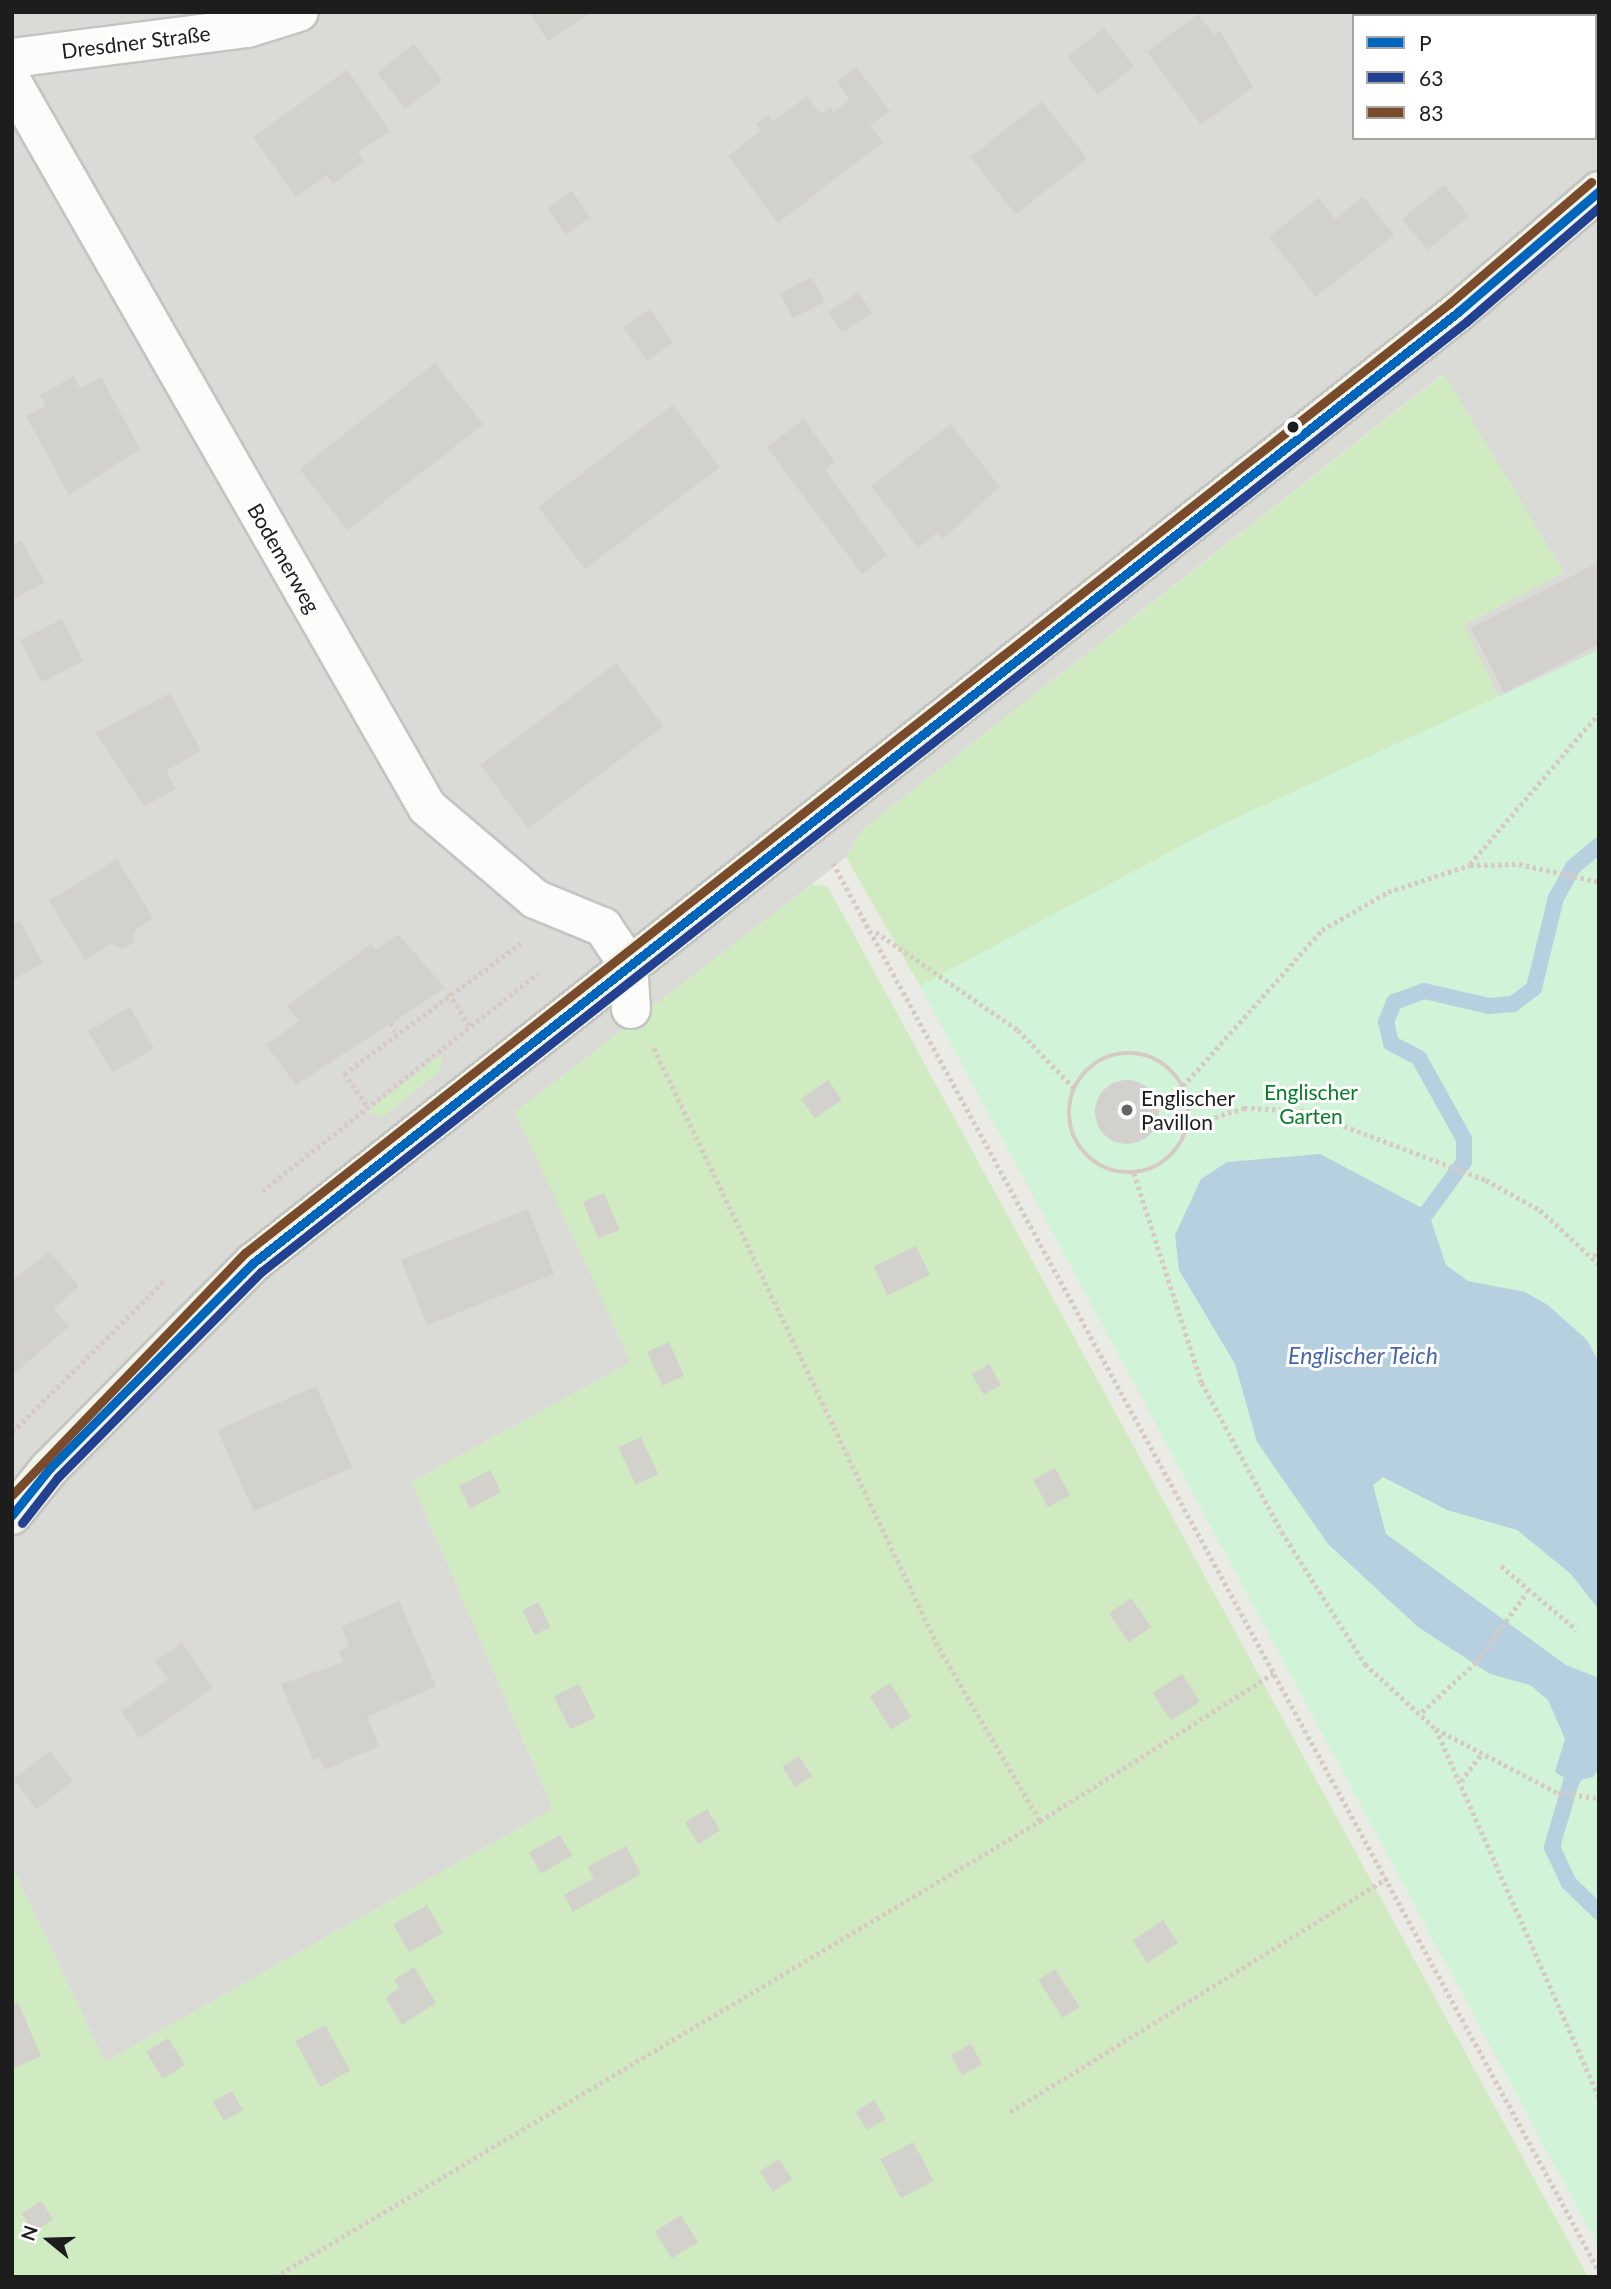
<!DOCTYPE html>
<meta charset="utf-8">
<style>
body{margin:0}
#map{position:relative;width:1611px;height:2289px;overflow:hidden;background:#ebebe5;font-family:Lato,sans-serif}
div>[style]{position:absolute}
[style*='--x']{left:calc(var(--x)*1px);top:calc(var(--y)*1px);width:calc(var(--w)*1px);rotate:calc(var(--a)*1deg)}
.residential>*{inset:0;background:#dadad6}
.grass>*{inset:0;background:#d0ebc2}
.park>*{inset:0;background:#d1f4d8}
.water>*{inset:0;background:#b6d0e0}
.stream>*{height:16px;margin:-8px;padding:0 8px;transform-origin:8px;border-radius:8px;background:#b6d0e0}
.building>*{inset:0;background:#d2d1cc;transform-origin:0 0}
.round{border-radius:50%}
.path>*{height:4.5px;margin-top:-2.25px;transform-origin:0;background:repeating-linear-gradient(90deg,#d7cac4 0 3.5px,transparent 0 7px)}
.path>.ring{margin:-2.25px;padding:0;box-sizing:content-box;background:none;border:4.5px solid #d7cac4;border-radius:50%}
.roads{filter:drop-shadow(2px 0 #c4c4c1) drop-shadow(-2px 0 #c4c4c1) drop-shadow(0 2px #c4c4c1) drop-shadow(0 -2px #c4c4c1)}
.street>*{height:38px;margin:-19px;padding:0 19px;transform-origin:19px;border-radius:19px;background:#fcfcfb}
.secondary>*{height:38px;margin:-19px;padding:0 19px;transform-origin:19px;border-radius:19px;background:#f1f4e9}
.bus-1>*{height:9px;margin:-4.5px;padding:0 4.5px;transform-origin:4.5px;border-radius:4.5px;background:#0065bd}
.bus-2>*{height:9px;margin:-4.5px;padding:0 4.5px;transform-origin:4.5px;border-radius:4.5px;background:#224193}
.bus-3>*{height:9px;margin:-4.5px;padding:0 4.5px;transform-origin:4.5px;border-radius:4.5px;background:#7a4b2a}
.dots>*{width:19px;height:19px;translate:-50% -50%;box-sizing:border-box;border:4px solid #fff;border-radius:50%}
span{translate:-50% -50%;white-space:nowrap;text-align:center;line-height:1.15;-webkit-text-stroke:6px #fff;paint-order:stroke}
.street-label{font-size:21px;color:#1d1d1d}
.park-label{font-size:21px;color:#077e28}
.poi-label{font-size:21px;color:#1d1d1d}
.left{translate:0 -50%;text-align:left}
.water-label{font-size:23px;color:#4667af;font-style:italic}
.frame{position:absolute;inset:0;border:14px solid #1d1d1d;pointer-events:none}
.legend{position:absolute;left:1352px;top:14px;width:245px;height:126px;box-sizing:border-box;background:#fff;border:2px solid #a5a5a5;margin:0;padding:9px 12px;list-style:none;font-size:21px;color:#1d1d1d}
.legend li{display:flex;align-items:center;gap:14px;height:35px}
.legend b{width:35px;border:2px solid #a5a5a5}
.north{position:absolute;left:14px;top:2205px;width:70px;height:70px;-webkit-text-stroke:5px #fff;paint-order:stroke;rotate:289deg;font-size:19px;font-weight:700;line-height:28px;text-align:center;color:#1d1d1d}
.north::after{content:'';display:block;margin:auto;width:24px;height:32px;background:#1d1d1d;clip-path:polygon(50% 0,100% 100%,50% 72%,0 100%)}
</style>
<div id="map">
<div class="residential">
<div style="clip-path:polygon(evenodd,12px 12px,1599px 12px,1599px 650px,1500px 700px,1463px 625px,1564px 572px,1443px 374px,863px 829px,846px 857px,812px 884px,516px 1112px,631px 1362px,412px 1482px,553px 1809px,105px 2062px,12px 1866px,12px 12px,1354px 16px,1595px 16px,1595px 138px,1354px 138px,1354px 16px)"></div>
</div>
<div class="grass">
<div style="clip-path:polygon(1444px 374px,1564px 572px,1464px 625px,1500px 700px,1215px 828px,920px 986px,846px 857px,863px 829px)"></div>
<div style="clip-path:polygon(812px 884px,828px 887px,1588px 2277px,12px 2277px,12px 1866px,105px 2062px,553px 1809px,412px 1482px,631px 1362px,515px 1112px)"></div>
<div style="clip-path:polygon(442px 1054px,440px 1071px,383px 1117px,367px 1112px)"></div>
</div>
<div class="park">
<div style="clip-path:polygon(1599px 650px,1599px 2248px,920px 986px,1215px 828px)"></div>
</div>
<div class="water">
<div style="clip-path:polygon(1320px 1154px,1428px 1211px,1446px 1265px,1468px 1281px,1525px 1292px,1548px 1305px,1587px 1340px,1599px 1362px,1599px 1610px,1571px 1574px,1517px 1530px,1447px 1510px,1383px 1477px,1373px 1485px,1386px 1534px,1566px 1665px,1599px 1678px,1599px 1768px,1593px 1777px,1571px 1782px,1555px 1772px,1565px 1739px,1548px 1700px,1530px 1685px,1490px 1674px,1418px 1627px,1328px 1544px,1257px 1442px,1235px 1364px,1179px 1270px,1175px 1235px,1201px 1179px,1227px 1162px)"></div>
</div>
<div class="stream">
<div style="--x:1417;--y:1226;--w:79;--a:-53.7"></div>
<div style="--x:1464;--y:1162;--w:23;--a:-90"></div>
<div style="--x:1464;--y:1139;--w:93;--a:-119.1"></div>
<div style="--x:1419;--y:1058;--w:32;--a:-152"></div>
<div style="--x:1391;--y:1043;--w:22;--a:-103"></div>
<div style="--x:1386;--y:1022;--w:22;--a:-68"></div>
<div style="--x:1394;--y:1002;--w:32;--a:-20"></div>
<div style="--x:1424;--y:991;--w:67;--a:13"></div>
<div style="--x:1489;--y:1006;--w:24;--a:-5"></div>
<div style="--x:1513;--y:1004;--w:26;--a:-37"></div>
<div style="--x:1534;--y:988;--w:93;--a:-76.3"></div>
<div style="--x:1556;--y:898;--w:35;--a:-61"></div>
<div style="--x:1573;--y:867;--w:34;--a:-40"></div>
<div style="--x:1599;--y:1736;--w:54;--a:121.3"></div>
<div style="--x:1571;--y:1782;--w:68;--a:106.3"></div>
<div style="--x:1552;--y:1847;--w:40;--a:65"></div>
<div style="--x:1569;--y:1883;--w:42;--a:44"></div>
</div>
<div class="building">
<div style="clip-path:polygon(529px 12px,592px 12px,548px 41px)"></div>
<div style="left:1495px;top:12px;width:97px;height:4px"></div>
<div style="clip-path:polygon(1198px 14px,1214px 35px,1220px 31px,1253px 87px,1201px 125px,1147px 52px)"></div>
<div style="clip-path:polygon(1595px 19px,1599px 25px,1595px 75px)"></div>
<div style="left:1104px;top:28px;width:49px;height:46px;rotate:52deg"></div>
<div style="left:414px;top:44px;width:46px;height:47px;rotate:52deg"></div>
<div style="clip-path:polygon(856px 67px,890px 111px,870px 125px,883px 142px,778px 223px,728px 156px,761px 131px,756px 124px,768px 115px,773px 122px,807px 96px,821px 114px,830px 107px,833px 112px,850px 100px,837px 82px)"></div>
<div style="clip-path:polygon(347px 70px,390px 131px,358px 152px,364px 161px,333px 184px,327px 175px,296px 197px,253px 137px)"></div>
<div style="left:1042px;top:101px;width:73px;height:91px;rotate:52deg"></div>
<div style="left:1444px;top:185px;width:40px;height:54px;rotate:51deg"></div>
<div style="left:572px;top:191px;width:32px;height:30px;rotate:55deg"></div>
<div style="clip-path:polygon(1363px 197px,1394px 235px,1316px 297px,1269px 237px,1318px 198px,1335px 219px)"></div>
<div style="left:812px;top:277px;width:28px;height:36px;rotate:63deg"></div>
<div style="left:858px;top:292px;width:25px;height:36px;rotate:56deg"></div>
<div style="left:650px;top:309px;width:41px;height:32px;rotate:56deg"></div>
<div style="left:435px;top:363px;width:78px;height:172px;rotate:52deg"></div>
<div style="clip-path:polygon(74px 376px,80px 388px,101px 377px,140px 449px,69px 495px,26px 416px,46px 406px,40px 395px)"></div>
<div style="left:673px;top:405px;width:78px;height:169px;rotate:53deg"></div>
<div style="clip-path:polygon(804px 419px,835px 462px,825px 470px,887px 555px,862px 574px,767px 447px)"></div>
<div style="clip-path:polygon(951px 424px,1000px 487px,943px 539px,938px 532px,918px 548px,871px 486px)"></div>
<div style="clip-path:polygon(21px 540px,45px 582px,12px 600px,12px 545px)"></div>
<div style="clip-path:polygon(1599px 562px,1599px 644px,1504px 693px,1471px 628px)"></div>
<div style="left:62px;top:619px;width:47px;height:47px;rotate:63deg"></div>
<div style="left:616px;top:663px;width:79px;height:170px;rotate:53deg"></div>
<div style="clip-path:polygon(170px 693px,201px 751px,166px 771px,176px 789px,144px 806px,96px 733px)"></div>
<div style="clip-path:polygon(117px 859px,153px 918px,135px 930px,133px 943px,123px 949px,111px 944px,85px 960px,49px 901px)"></div>
<div style="clip-path:polygon(20px 921px,43px 963px,12px 980px,12px 925px)"></div>
<div style="clip-path:polygon(398px 934px,445px 988px,296px 1085px,266px 1045px,299px 1021px,287px 1006px,371px 944px,376px 950px)"></div>
<div style="left:130px;top:1007px;width:48px;height:48px;rotate:60deg"></div>
<div style="left:828px;top:1080px;width:24px;height:33px;rotate:55deg"></div>
<div class="round" style="left:1095px;top:1080px;width:64px;height:64px"></div>
<div style="left:604px;top:1193px;width:40px;height:23px;rotate:67deg"></div>
<div style="left:528px;top:1209px;width:70px;height:137px;rotate:68deg"></div>
<div style="left:916px;top:1246px;width:32px;height:47px;rotate:64deg"></div>
<div style="clip-path:polygon(49px 1251px,79px 1286px,54px 1309px,69px 1326px,12px 1376px,12px 1281px)"></div>
<div style="left:669px;top:1342px;width:37px;height:24px;rotate:66deg"></div>
<div style="left:989px;top:1364px;width:24px;height:20px;rotate:60deg"></div>
<div style="left:316px;top:1386px;width:89px;height:108px;rotate:66deg"></div>
<div style="left:641px;top:1437px;width:41px;height:25px;rotate:65deg"></div>
<div style="left:1055px;top:1468px;width:31px;height:25px;rotate:61deg"></div>
<div style="left:490px;top:1470px;width:25px;height:35px;rotate:63deg"></div>
<div style="left:1131px;top:1598px;width:35px;height:27px;rotate:55deg"></div>
<div style="clip-path:polygon(399px 1601px,436px 1686px,367px 1717px,379px 1746px,324px 1770px,319px 1757px,313px 1760px,281px 1684px,344px 1662px,338px 1651px,349px 1646px,341px 1627px)"></div>
<div style="left:538px;top:1602px;width:28px;height:18px;rotate:63deg"></div>
<div style="clip-path:polygon(182px 1643px,213px 1688px,140px 1738px,121px 1711px,168px 1680px,155px 1661px)"></div>
<div style="left:1182px;top:1674px;width:33px;height:35px;rotate:57deg"></div>
<div style="left:890px;top:1683px;width:40px;height:24px;rotate:58deg"></div>
<div style="left:579px;top:1684px;width:37px;height:28px;rotate:64deg"></div>
<div style="left:50px;top:1751px;width:38px;height:46px;rotate:53deg"></div>
<div style="left:799px;top:1756px;width:24px;height:20px;rotate:57deg"></div>
<div style="left:707px;top:1809px;width:25px;height:26px;rotate:58deg"></div>
<div style="left:560px;top:1835px;width:24px;height:36px;rotate:60deg"></div>
<div style="clip-path:polygon(626px 1846px,641px 1874px,573px 1912px,564px 1895px,594px 1878px,587px 1867px)"></div>
<div style="left:427px;top:1905px;width:32px;height:39px;rotate:60deg"></div>
<div style="left:1163px;top:1920px;width:27px;height:37px;rotate:56deg"></div>
<div style="clip-path:polygon(414px 1967px,436px 2003px,402px 2025px,385px 1998px,399px 1988px,394px 1980px)"></div>
<div style="left:1055px;top:1969px;width:45px;height:20px;rotate:57deg"></div>
<div style="clip-path:polygon(18px 2002px,41px 2056px,12px 2069px,12px 2005px)"></div>
<div style="left:325px;top:2025px;width:52px;height:34px;rotate:61deg"></div>
<div style="left:168px;top:2038px;width:32px;height:26px;rotate:58deg"></div>
<div style="left:971px;top:2044px;width:23px;height:23px;rotate:61deg"></div>
<div style="left:232px;top:2091px;width:22px;height:22px;rotate:60deg"></div>
<div style="left:874px;top:2100px;width:22px;height:22px;rotate:58deg"></div>
<div style="left:913px;top:2142px;width:44px;height:37px;rotate:62deg"></div>
<div style="left:779px;top:2159px;width:24px;height:23px;rotate:57deg"></div>
<div style="left:41px;top:2201px;width:22px;height:23px;rotate:56deg"></div>
<div style="left:681px;top:2215px;width:32px;height:31px;rotate:58deg"></div>
</div>
<div class="path">
<div style="--x:833;--y:863;--w:1603;--a:61.45"></div>
<div style="--x:1470;--y:864;--w:199;--a:-49.5"></div>
<div style="--x:876;--y:932;--w:173;--a:34.6"></div>
<div style="--x:1018;--y:1030;--w:82;--a:46"></div>
<div style="--x:449;--y:993;--w:38;--a:58"></div>
<div style="--x:391;--y:1023;--w:9;--a:63"></div>
<div style="--x:654;--y:1048;--w:664;--a:64.59"></div>
<div style="--x:939;--y:1648;--w:200;--a:59.7"></div>
<div class="ring" style="left:1069px;top:1053px;width:115.5px;height:115.5px"></div>
<div style="--x:1183;--y:1086;--w:209;--a:-48.3"></div>
<div style="--x:1322;--y:930;--w:76;--a:-29.9"></div>
<div style="--x:1388;--y:892;--w:86;--a:-18.2"></div>
<div style="--x:1470;--y:865;--w:49;--a:-1.2"></div>
<div style="--x:1519;--y:864;--w:82;--a:12.7"></div>
<div style="--x:366;--y:1105;--w:38;--a:-125"></div>
<div style="--x:344;--y:1074;--w:220;--a:-36.5"></div>
<div style="--x:1188;--y:1126;--w:59;--a:-17.8"></div>
<div style="--x:1244;--y:1108;--w:61;--a:2.8"></div>
<div style="--x:1305;--y:1111;--w:194;--a:20.9"></div>
<div style="--x:1486;--y:1180;--w:62;--a:29.1"></div>
<div style="--x:1540;--y:1210;--w:80;--a:42.5"></div>
<div style="--x:1134;--y:1173;--w:221;--a:72.1"></div>
<div style="--x:1202;--y:1383;--w:169;--a:61.8"></div>
<div style="--x:1282;--y:1532;--w:156;--a:57.8"></div>
<div style="--x:1365;--y:1664;--w:96;--a:42.5"></div>
<div style="--x:1436;--y:1729;--w:138;--a:27.7"></div>
<div style="--x:1558;--y:1793;--w:41;--a:7"></div>
<div style="--x:262;--y:1191;--w:352;--a:-38.3"></div>
<div style="--x:1594;--y:1256;--w:10;--a:-61"></div>
<div style="--x:1337;--y:1358;--w:5;--a:53"></div>
<div style="--x:12;--y:1432;--w:213;--a:-44.8"></div>
<div style="--x:1501;--y:1566;--w:99;--a:40.1"></div>
<div style="--x:1422;--y:1712;--w:75;--a:-42.8"></div>
<div style="--x:1477;--y:1661;--w:85;--a:-54.1"></div>
<div style="--x:1436;--y:1729;--w:402;--a:66.1"></div>
<div style="--x:1461;--y:1781;--w:35;--a:-53"></div>
<div style="--x:1010;--y:2112;--w:444;--a:-31.8"></div>
<div style="--x:275;--y:2277;--w:891;--a:-30.8"></div>
<div style="--x:1040;--y:1821;--w:280;--a:-32.3"></div>
</div>
<div class="roads">
<div class="street">
<div style="--x:12;--y:58;--w:237;--a:-7.3"></div>
<div style="--x:247;--y:28;--w:54;--a:-17.1"></div>
<div style="--x:12;--y:82;--w:835;--a:60.21"></div>
<div style="--x:427;--y:807;--w:142;--a:40.4"></div>
<div style="--x:535;--y:899;--w:74;--a:22.4"></div>
<div style="--x:603;--y:927;--w:45;--a:56"></div>
<div style="--x:628;--y:964;--w:45;--a:86.2"></div>
</div>
<div class="secondary">
<div style="--x:12;--y:1515;--w:59;--a:-51.2"></div>
<div style="--x:49;--y:1469;--w:290;--a:-45.3"></div>
<div style="--x:253;--y:1263;--w:1535;--a:-38.28"></div>
<div style="--x:1458;--y:312;--w:186;--a:-40.6"></div>
</div>
</div>
<div class="bus-1">
<div style="--x:12;--y:1515;--w:59;--a:-51.2"></div>
<div style="--x:49;--y:1469;--w:290;--a:-45.3"></div>
<div style="--x:253;--y:1263;--w:1535;--a:-38.28"></div>
<div style="--x:1458;--y:312;--w:186;--a:-40.6"></div>
</div>
<div class="bus-2">
<div style="--x:22;--y:1523;--w:58;--a:-52"></div>
<div style="--x:58;--y:1477;--w:289;--a:-45.3"></div>
<div style="--x:261;--y:1272;--w:1534;--a:-38.25"></div>
<div style="--x:1466;--y:322;--w:176;--a:-40.8"></div>
</div>
<div class="bus-3">
<div style="--x:12;--y:1495;--w:336;--a:-46.1"></div>
<div style="--x:245;--y:1253;--w:1534;--a:-38.25"></div>
<div style="--x:1450;--y:303;--w:186;--a:-40.6"></div>
</div>
<div class="dots">
<div style="left:1293px;top:427px;background:#1d1d1d"></div>
<div style="left:1127px;top:1110px;background:#656563"></div>
</div>
<div class="street-label">
<span style="left:136px;top:42px;rotate:-7deg">Dresdner Straße</span>
<span style="left:284px;top:558px;rotate:60deg">Bodemerweg</span>
</div>
<div class="park-label">
<span style="left:1311px;top:1104px">Englischer<br>Garten</span>
</div>
<div class="poi-label">
<span class="left" style="left:1141px;top:1110px">Englischer<br>Pavillon</span>
</div>
<div class="water-label">
<span style="left:1363px;top:1355px">Englischer Teich</span>
</div>
<div class="frame"></div>
<ul class="legend">
<li><b style="height:9px;background:#0065bd"></b>P</li>
<li><b style="height:9px;background:#224193"></b>63</li>
<li><b style="height:9px;background:#7a4b2a"></b>83</li>
</ul>
<div class="north">N</div>
</div>
